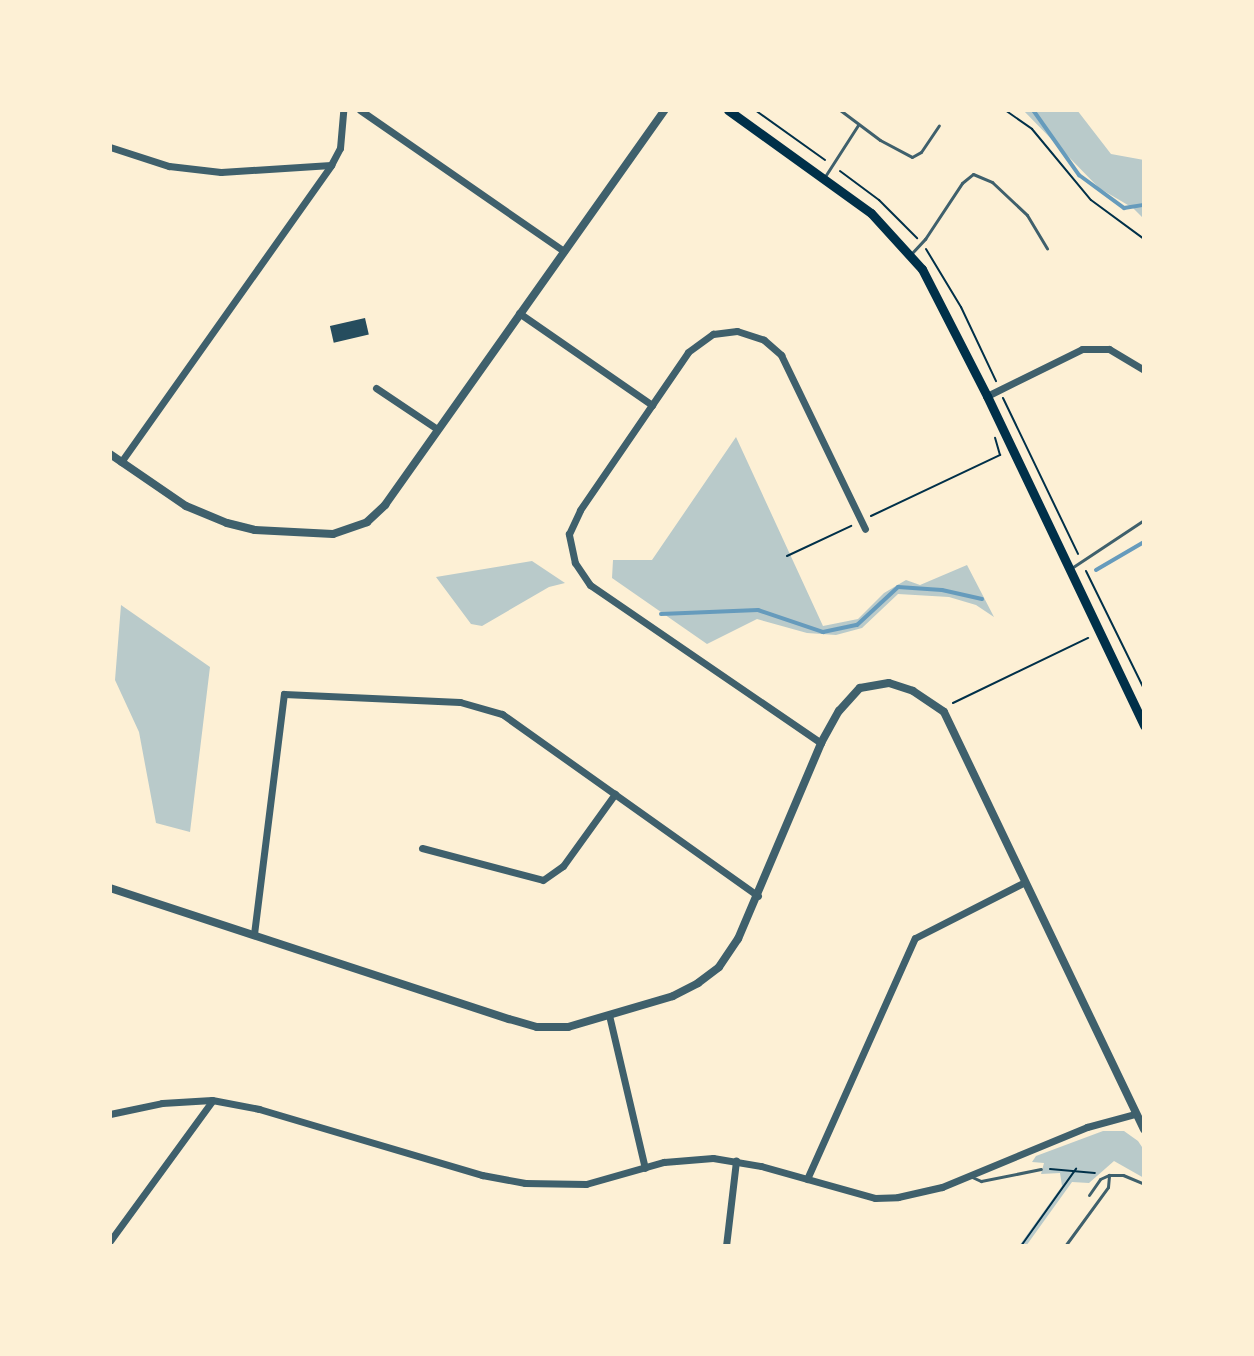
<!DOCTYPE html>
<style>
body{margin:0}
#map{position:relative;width:1254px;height:1356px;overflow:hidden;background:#fdf0d5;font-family:"IBM Plex Sans",sans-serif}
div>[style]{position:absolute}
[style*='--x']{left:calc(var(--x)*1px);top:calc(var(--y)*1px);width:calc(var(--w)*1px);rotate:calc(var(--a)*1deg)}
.green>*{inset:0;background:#b9caca}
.stream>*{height:4px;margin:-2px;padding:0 2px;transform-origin:2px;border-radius:2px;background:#669bbc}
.building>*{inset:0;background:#264d5e;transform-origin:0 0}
.path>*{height:2px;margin:-1px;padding:0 1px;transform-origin:1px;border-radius:1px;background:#003049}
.service>*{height:3px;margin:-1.5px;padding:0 1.5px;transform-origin:1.5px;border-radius:1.5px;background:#3f606c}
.minor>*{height:7px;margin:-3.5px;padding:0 3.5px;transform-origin:3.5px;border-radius:3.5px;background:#3f606c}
.tertiary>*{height:8px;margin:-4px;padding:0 4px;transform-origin:4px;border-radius:4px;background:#3f606c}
.secondary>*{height:9px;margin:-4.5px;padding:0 4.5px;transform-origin:4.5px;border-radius:4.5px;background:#003049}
span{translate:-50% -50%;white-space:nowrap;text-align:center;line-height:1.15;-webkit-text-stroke:6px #fdf0d5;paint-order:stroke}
.frame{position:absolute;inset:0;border:112px solid #fdf0d5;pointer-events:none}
</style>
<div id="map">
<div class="green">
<div style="clip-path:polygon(1023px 110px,1077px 110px,1111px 154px,1144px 160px,1144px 219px,1133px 208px,1099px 188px)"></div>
<div style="clip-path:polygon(736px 437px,823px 626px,858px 619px,884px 593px,906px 580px,920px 585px,967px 565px,994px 617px,976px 605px,949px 597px,898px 594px,862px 628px,836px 635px,807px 633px,757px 619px,707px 644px,612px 578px,613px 560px,652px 560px)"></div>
<div style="clip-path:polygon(532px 561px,565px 583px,549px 587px,482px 626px,471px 624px,436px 577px)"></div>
<div style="clip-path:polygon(121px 605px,210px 667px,190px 832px,156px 823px,139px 732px,115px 680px)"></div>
<div style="clip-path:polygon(1103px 1131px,1124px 1131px,1138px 1141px,1144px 1150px,1144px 1178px,1114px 1161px,1089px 1183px,1072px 1182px,1026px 1246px,1019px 1246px,1062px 1186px,1060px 1173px,1041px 1174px,1044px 1163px,1032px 1162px,1036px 1156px)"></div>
</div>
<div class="stream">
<div style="--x:1033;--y:110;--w:80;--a:54.7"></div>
<div style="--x:1079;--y:175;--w:56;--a:36.3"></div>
<div style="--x:1124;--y:208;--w:20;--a:-9"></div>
<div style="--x:1096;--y:570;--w:56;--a:-30.3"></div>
<div style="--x:661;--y:614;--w:97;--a:-2.4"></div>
<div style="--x:758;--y:610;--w:69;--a:18.7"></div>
<div style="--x:823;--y:632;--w:35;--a:-12"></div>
<div style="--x:857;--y:625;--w:56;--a:-42.8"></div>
<div style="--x:898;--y:587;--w:44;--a:3.9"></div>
<div style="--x:942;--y:590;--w:41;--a:12.7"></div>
</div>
<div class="building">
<div style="left:365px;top:318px;width:17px;height:36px;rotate:77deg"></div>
</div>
<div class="path">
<div style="--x:755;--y:110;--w:86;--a:35.5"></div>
<div style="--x:1005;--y:110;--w:33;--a:35"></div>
<div style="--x:1032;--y:129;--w:92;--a:50.3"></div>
<div style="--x:1091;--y:200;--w:66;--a:36.3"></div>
<div style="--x:840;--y:171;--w:49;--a:36.6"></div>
<div style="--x:879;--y:200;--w:54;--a:45"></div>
<div style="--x:926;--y:249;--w:68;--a:58.9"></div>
<div style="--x:961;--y:307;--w:82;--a:64.7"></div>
<div style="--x:1003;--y:398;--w:173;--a:64.3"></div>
<div style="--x:871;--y:516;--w:143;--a:-25.3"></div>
<div style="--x:1000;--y:455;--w:18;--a:-106"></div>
<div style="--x:787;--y:556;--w:71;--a:-25.1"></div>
<div style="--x:1086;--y:571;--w:131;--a:63.8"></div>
<div style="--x:953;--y:703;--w:150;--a:-25.7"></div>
<div style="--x:1050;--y:1169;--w:45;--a:5.1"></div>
<div style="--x:1021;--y:1246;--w:95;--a:-54.5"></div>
</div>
<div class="service">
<div style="--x:840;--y:110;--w:50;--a:36.9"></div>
<div style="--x:880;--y:140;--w:36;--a:28"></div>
<div style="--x:912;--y:157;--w:10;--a:-29"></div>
<div style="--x:921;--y:152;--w:32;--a:-56"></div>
<div style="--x:824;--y:178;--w:63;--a:-57.3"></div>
<div style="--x:911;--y:254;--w:21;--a:-47"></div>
<div style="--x:925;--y:239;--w:67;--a:-56.5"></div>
<div style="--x:962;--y:183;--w:14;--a:-39"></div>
<div style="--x:973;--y:174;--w:21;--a:23"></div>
<div style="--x:992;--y:182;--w:48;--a:43.3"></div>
<div style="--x:1027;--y:215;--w:39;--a:59"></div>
<div style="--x:1073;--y:567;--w:85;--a:-33.5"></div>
<div style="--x:972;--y:1177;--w:10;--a:24"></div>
<div style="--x:981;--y:1181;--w:61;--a:-11.3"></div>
<div style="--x:1089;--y:1195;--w:19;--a:-55"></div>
<div style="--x:1100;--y:1179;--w:10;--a:-24"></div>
<div style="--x:1109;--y:1175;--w:14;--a:0"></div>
<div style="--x:1123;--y:1175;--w:23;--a:23"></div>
<div style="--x:1065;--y:1246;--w:73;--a:-53.9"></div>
<div style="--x:1108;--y:1187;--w:12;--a:-85"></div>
</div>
<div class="minor">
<div style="--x:360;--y:110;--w:248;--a:34.7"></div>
<div style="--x:110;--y:147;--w:62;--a:17.9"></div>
<div style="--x:169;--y:166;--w:52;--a:6.6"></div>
<div style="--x:221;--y:172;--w:110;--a:-3.6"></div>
<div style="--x:519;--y:313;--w:162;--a:34.7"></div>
<div style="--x:376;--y:388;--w:73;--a:33.9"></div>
<div style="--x:987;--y:396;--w:106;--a:-26.3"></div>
<div style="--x:1082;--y:349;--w:27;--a:0"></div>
<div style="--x:1109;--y:349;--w:41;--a:31"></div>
<div style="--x:121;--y:462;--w:364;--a:-54.7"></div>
<div style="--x:331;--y:165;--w:19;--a:-62"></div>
<div style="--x:340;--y:148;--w:38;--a:-85"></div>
<div style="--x:821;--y:743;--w:280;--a:-145.6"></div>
<div style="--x:590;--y:585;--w:27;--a:-124"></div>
<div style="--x:575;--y:563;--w:30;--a:-102"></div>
<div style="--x:569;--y:534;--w:26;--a:-65"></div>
<div style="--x:580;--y:510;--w:191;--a:-55.6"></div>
<div style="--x:688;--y:352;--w:31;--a:-36"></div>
<div style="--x:713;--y:334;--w:24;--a:-7"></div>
<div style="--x:737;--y:331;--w:28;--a:18"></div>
<div style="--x:764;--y:340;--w:23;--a:41"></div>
<div style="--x:781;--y:355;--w:193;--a:64.2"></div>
<div style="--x:422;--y:848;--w:125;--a:14.8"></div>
<div style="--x:543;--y:880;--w:24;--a:-35"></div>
<div style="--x:563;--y:866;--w:89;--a:-54.2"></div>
<div style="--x:254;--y:934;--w:242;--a:-82.9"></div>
<div style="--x:284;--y:694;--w:176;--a:2.6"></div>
<div style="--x:460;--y:702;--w:44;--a:15.9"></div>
<div style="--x:502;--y:714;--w:314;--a:35.4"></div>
<div style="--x:609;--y:1015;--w:157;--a:76.8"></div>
<div style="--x:110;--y:1114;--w:53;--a:-11.9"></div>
<div style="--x:162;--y:1103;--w:50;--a:-3.4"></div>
<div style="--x:212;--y:1100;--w:48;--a:10.8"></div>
<div style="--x:259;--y:1109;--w:233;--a:16.5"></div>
<div style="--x:482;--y:1175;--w:44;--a:10.5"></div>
<div style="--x:525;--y:1183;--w:61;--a:0.9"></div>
<div style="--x:586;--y:1184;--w:81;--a:-15.8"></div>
<div style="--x:664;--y:1162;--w:49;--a:-4.7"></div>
<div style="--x:713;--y:1158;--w:49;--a:9.5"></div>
<div style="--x:761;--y:1166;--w:118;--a:15.7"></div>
<div style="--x:875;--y:1198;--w:23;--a:-2"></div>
<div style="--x:898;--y:1197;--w:45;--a:-12.8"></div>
<div style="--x:942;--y:1187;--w:157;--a:-22.5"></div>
<div style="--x:1087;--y:1127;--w:50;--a:-15.2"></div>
<div style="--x:807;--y:1179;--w:264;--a:-65.9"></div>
<div style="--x:915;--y:938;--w:121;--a:-27"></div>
<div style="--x:110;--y:1241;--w:173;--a:-53.9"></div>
<div style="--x:726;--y:1246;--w:86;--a:-83.3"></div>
</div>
<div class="tertiary">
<div style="--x:110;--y:454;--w:92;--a:34.4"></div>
<div style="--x:186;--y:506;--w:44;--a:22.5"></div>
<div style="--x:227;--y:523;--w:29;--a:14"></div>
<div style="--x:255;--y:530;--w:78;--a:2.9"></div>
<div style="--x:333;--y:534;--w:36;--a:-19"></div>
<div style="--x:367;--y:522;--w:25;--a:-43"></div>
<div style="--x:385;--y:505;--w:484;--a:-54.7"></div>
<div style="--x:110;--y:888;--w:420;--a:18.2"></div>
<div style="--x:509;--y:1019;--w:29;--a:16"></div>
<div style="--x:537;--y:1027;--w:31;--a:0"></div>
<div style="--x:568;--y:1027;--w:109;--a:-16.4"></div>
<div style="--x:673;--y:996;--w:28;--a:-27"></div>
<div style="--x:698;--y:983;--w:26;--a:-37"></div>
<div style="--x:719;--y:967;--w:34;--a:-56"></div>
<div style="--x:738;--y:939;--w:213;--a:-67"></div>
<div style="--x:821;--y:743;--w:37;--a:-61"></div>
<div style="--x:839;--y:711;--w:31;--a:-48"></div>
<div style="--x:860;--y:688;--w:29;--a:-10"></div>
<div style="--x:889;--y:683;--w:25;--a:18"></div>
<div style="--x:913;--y:691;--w:37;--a:34"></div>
<div style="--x:944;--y:712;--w:463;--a:64.4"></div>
</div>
<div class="secondary">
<div style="--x:728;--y:110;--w:176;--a:35.8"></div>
<div style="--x:871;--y:213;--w:76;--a:47.7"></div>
<div style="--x:922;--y:269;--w:143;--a:62.9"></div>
<div style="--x:987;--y:396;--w:365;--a:64.5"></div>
</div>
<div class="frame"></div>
</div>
